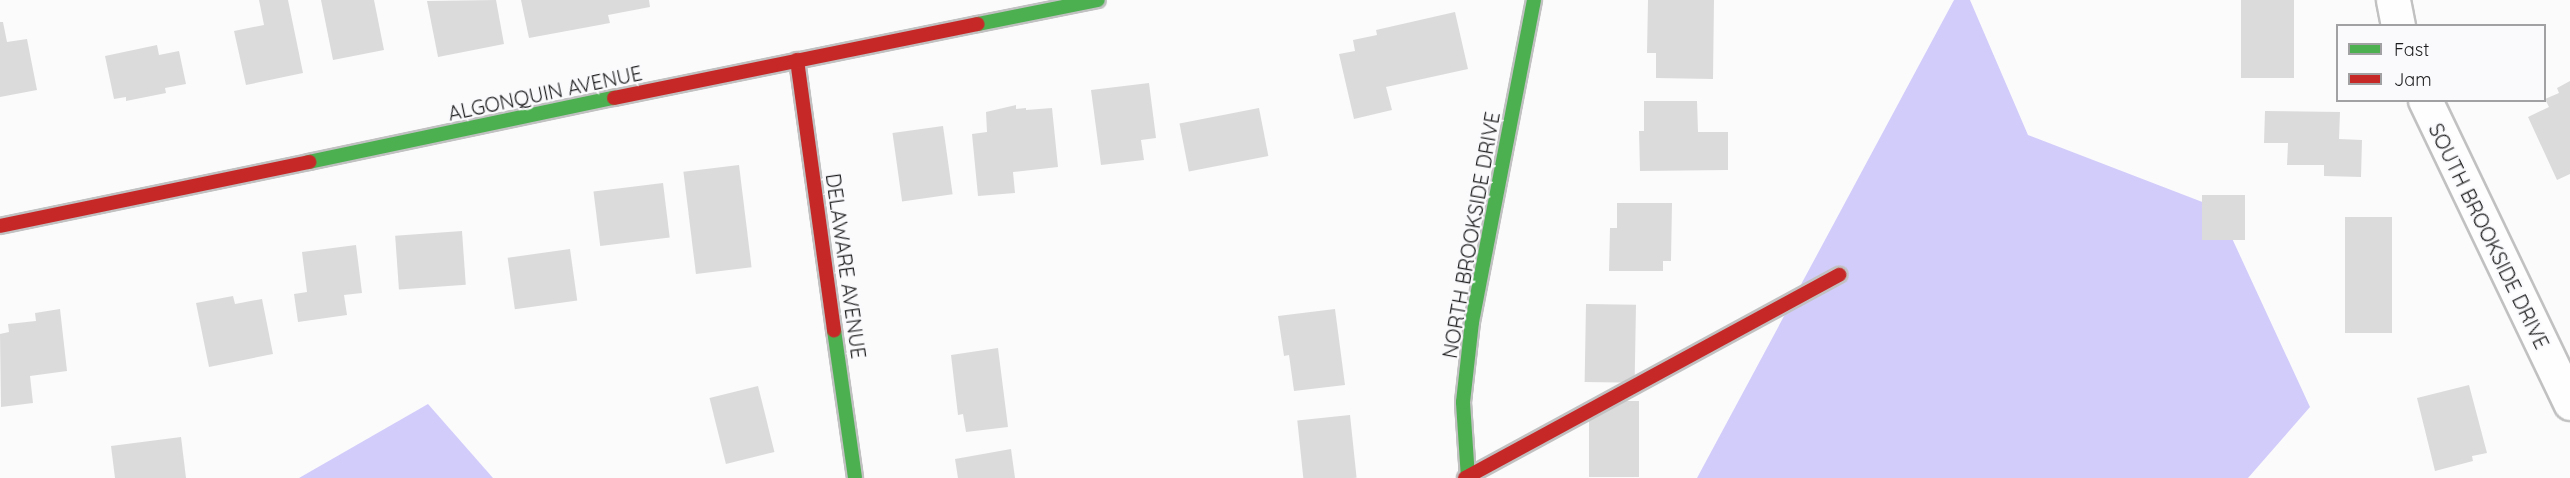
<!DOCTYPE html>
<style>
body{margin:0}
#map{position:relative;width:2570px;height:478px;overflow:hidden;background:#fbfbfc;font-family:Quicksand,sans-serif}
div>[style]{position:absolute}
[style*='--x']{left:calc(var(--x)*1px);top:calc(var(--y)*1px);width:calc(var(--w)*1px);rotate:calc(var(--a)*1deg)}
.forest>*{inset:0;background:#d2ccfa}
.building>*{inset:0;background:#dbdbdb;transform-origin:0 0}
.roads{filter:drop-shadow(2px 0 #c1c1c2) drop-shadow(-2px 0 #c1c1c2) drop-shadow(0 2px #c1c1c2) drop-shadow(0 -2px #c1c1c2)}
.street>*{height:33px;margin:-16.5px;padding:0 16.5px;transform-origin:16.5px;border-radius:16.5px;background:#fefeff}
.fast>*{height:14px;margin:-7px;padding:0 7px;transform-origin:7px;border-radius:7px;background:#4caf50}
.jam>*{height:14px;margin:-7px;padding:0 7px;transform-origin:7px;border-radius:7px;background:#c62828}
span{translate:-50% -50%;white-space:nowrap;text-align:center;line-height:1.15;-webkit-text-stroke:4.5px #fafafd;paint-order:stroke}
.street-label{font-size:20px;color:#1c1c1d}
.legend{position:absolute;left:2336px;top:24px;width:210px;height:78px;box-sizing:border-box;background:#fafafd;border:2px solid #a1a1a3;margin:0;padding:8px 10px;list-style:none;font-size:18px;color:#1c1c1d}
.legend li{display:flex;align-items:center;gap:12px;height:30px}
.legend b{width:30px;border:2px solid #a1a1a3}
</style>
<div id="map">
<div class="forest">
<div style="clip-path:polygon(1954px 0,1970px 0,2028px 135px,2218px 208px,2310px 407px,2248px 478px,1697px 478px)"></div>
<div style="clip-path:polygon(428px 404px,493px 478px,299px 478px)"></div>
</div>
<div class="building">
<div style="clip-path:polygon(259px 0,288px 0,303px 73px,246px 85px,234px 31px,264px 25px)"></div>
<div style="clip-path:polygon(321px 0,374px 0,384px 50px,333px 60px)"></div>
<div style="clip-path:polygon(496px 0,504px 44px,438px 57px,427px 1px)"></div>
<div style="clip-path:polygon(521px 0,649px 0,650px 7px,608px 15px,610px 23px,529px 38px)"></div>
<div style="clip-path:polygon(1648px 0,1714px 0,1713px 79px,1656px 78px,1656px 53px,1647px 53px)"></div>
<div style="left:2241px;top:0;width:53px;height:78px"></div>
<div style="clip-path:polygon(1455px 12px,1468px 69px,1386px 87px,1392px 110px,1354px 119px,1339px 54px,1355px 51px,1353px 40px,1377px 35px,1376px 30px)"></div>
<div style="clip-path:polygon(0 22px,3px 22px,7px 42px,27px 39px,37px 90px,0 97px)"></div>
<div style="clip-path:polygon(157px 45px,159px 55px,179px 51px,186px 84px,165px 88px,166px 93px,126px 101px,126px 97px,114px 99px,105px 56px)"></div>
<div style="clip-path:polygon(2570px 81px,2570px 174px,2557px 180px,2528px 117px,2549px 107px,2545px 99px,2559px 93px,2557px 88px)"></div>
<div style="clip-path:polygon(1149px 83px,1156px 138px,1141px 140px,1144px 160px,1101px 165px,1091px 90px)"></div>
<div style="clip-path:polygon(1644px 101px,1697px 101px,1698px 132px,1728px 132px,1728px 170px,1640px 171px,1639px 131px,1644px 131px)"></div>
<div style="clip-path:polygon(1016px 105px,1016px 109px,1026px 108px,1026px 110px,1052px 108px,1058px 167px,1013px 172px,1015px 193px,978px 196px,972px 134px,987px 132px,986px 112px)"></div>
<div style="left:1259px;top:108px;width:49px;height:81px;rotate:79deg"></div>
<div style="clip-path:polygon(2265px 111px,2340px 112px,2339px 139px,2362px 140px,2361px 177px,2324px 176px,2324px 165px,2287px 165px,2288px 143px,2264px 143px)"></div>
<div style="left:943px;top:126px;width:69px;height:51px;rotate:82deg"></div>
<div style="left:739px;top:165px;width:103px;height:56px;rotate:83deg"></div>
<div style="left:663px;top:183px;width:55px;height:70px;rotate:83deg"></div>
<div style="left:2202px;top:195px;width:43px;height:45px"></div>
<div style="clip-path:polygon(1617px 203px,1672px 203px,1671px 261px,1663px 261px,1663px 271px,1609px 271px,1610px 228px,1617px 228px)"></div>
<div style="left:2345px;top:217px;width:47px;height:116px"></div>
<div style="left:462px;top:231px;width:54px;height:67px;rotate:86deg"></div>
<div style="clip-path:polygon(356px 245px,362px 293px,344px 295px,347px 315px,298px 322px,294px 294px,307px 292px,302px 252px)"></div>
<div style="left:570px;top:249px;width:52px;height:63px;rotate:82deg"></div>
<div style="clip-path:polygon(233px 296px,235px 304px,262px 299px,273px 354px,209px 367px,196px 303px)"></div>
<div style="left:1586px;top:304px;width:50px;height:78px;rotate:1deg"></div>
<div style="clip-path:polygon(60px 309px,67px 371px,30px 376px,33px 403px,1px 407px,0 334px,9px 332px,8px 324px,36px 321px,35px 313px)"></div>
<div style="clip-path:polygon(1335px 309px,1345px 385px,1294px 391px,1289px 355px,1284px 356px,1278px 316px)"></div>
<div style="clip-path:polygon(998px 348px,1008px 427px,966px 432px,963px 414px,958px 415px,951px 355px)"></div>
<div style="clip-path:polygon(2469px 385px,2487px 453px,2472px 456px,2473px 461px,2435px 471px,2417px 398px)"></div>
<div style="left:758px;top:386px;width:68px;height:50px;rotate:76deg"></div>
<div style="left:1589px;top:401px;width:50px;height:76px"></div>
<div style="left:1350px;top:415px;width:63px;height:53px;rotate:84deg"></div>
<div style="clip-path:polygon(181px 437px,186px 478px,115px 478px,111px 446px)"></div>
<div style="clip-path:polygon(1011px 449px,1015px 478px,958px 478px,955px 459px)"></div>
</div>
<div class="roads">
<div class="street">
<div style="--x:2393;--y:0;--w:26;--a:79"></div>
<div style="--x:2425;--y:100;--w:336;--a:64.4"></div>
</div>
<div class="fast">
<div style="--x:978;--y:24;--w:122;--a:-11.3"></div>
<div style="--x:309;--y:162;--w:312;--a:-11.9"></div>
<div style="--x:834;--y:330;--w:149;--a:81.9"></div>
<div style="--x:1468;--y:478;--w:76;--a:-93.8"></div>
<div style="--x:1463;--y:402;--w:81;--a:-83.6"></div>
<div style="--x:1472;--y:322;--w:328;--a:-79.1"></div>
</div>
<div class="jam">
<div style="--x:797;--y:60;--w:273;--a:82.2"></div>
<div style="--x:614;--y:98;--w:371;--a:-11.5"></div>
<div style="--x:0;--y:226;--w:316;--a:-11.7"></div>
<div style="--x:1465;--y:478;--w:426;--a:-28.5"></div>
</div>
</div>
<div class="street-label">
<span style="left:545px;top:93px;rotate:-12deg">ALGONQUIN AVENUE</span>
<span style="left:1471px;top:235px;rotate:-80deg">NORTH BROOKSIDE DRIVE</span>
<span style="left:2489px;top:236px;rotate:64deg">SOUTH BROOKSIDE DRIVE</span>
<span style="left:846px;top:266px;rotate:82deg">DELAWARE AVENUE</span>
</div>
<ul class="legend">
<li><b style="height:8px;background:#4caf50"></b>Fast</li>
<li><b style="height:8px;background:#c62828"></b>Jam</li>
</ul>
</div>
